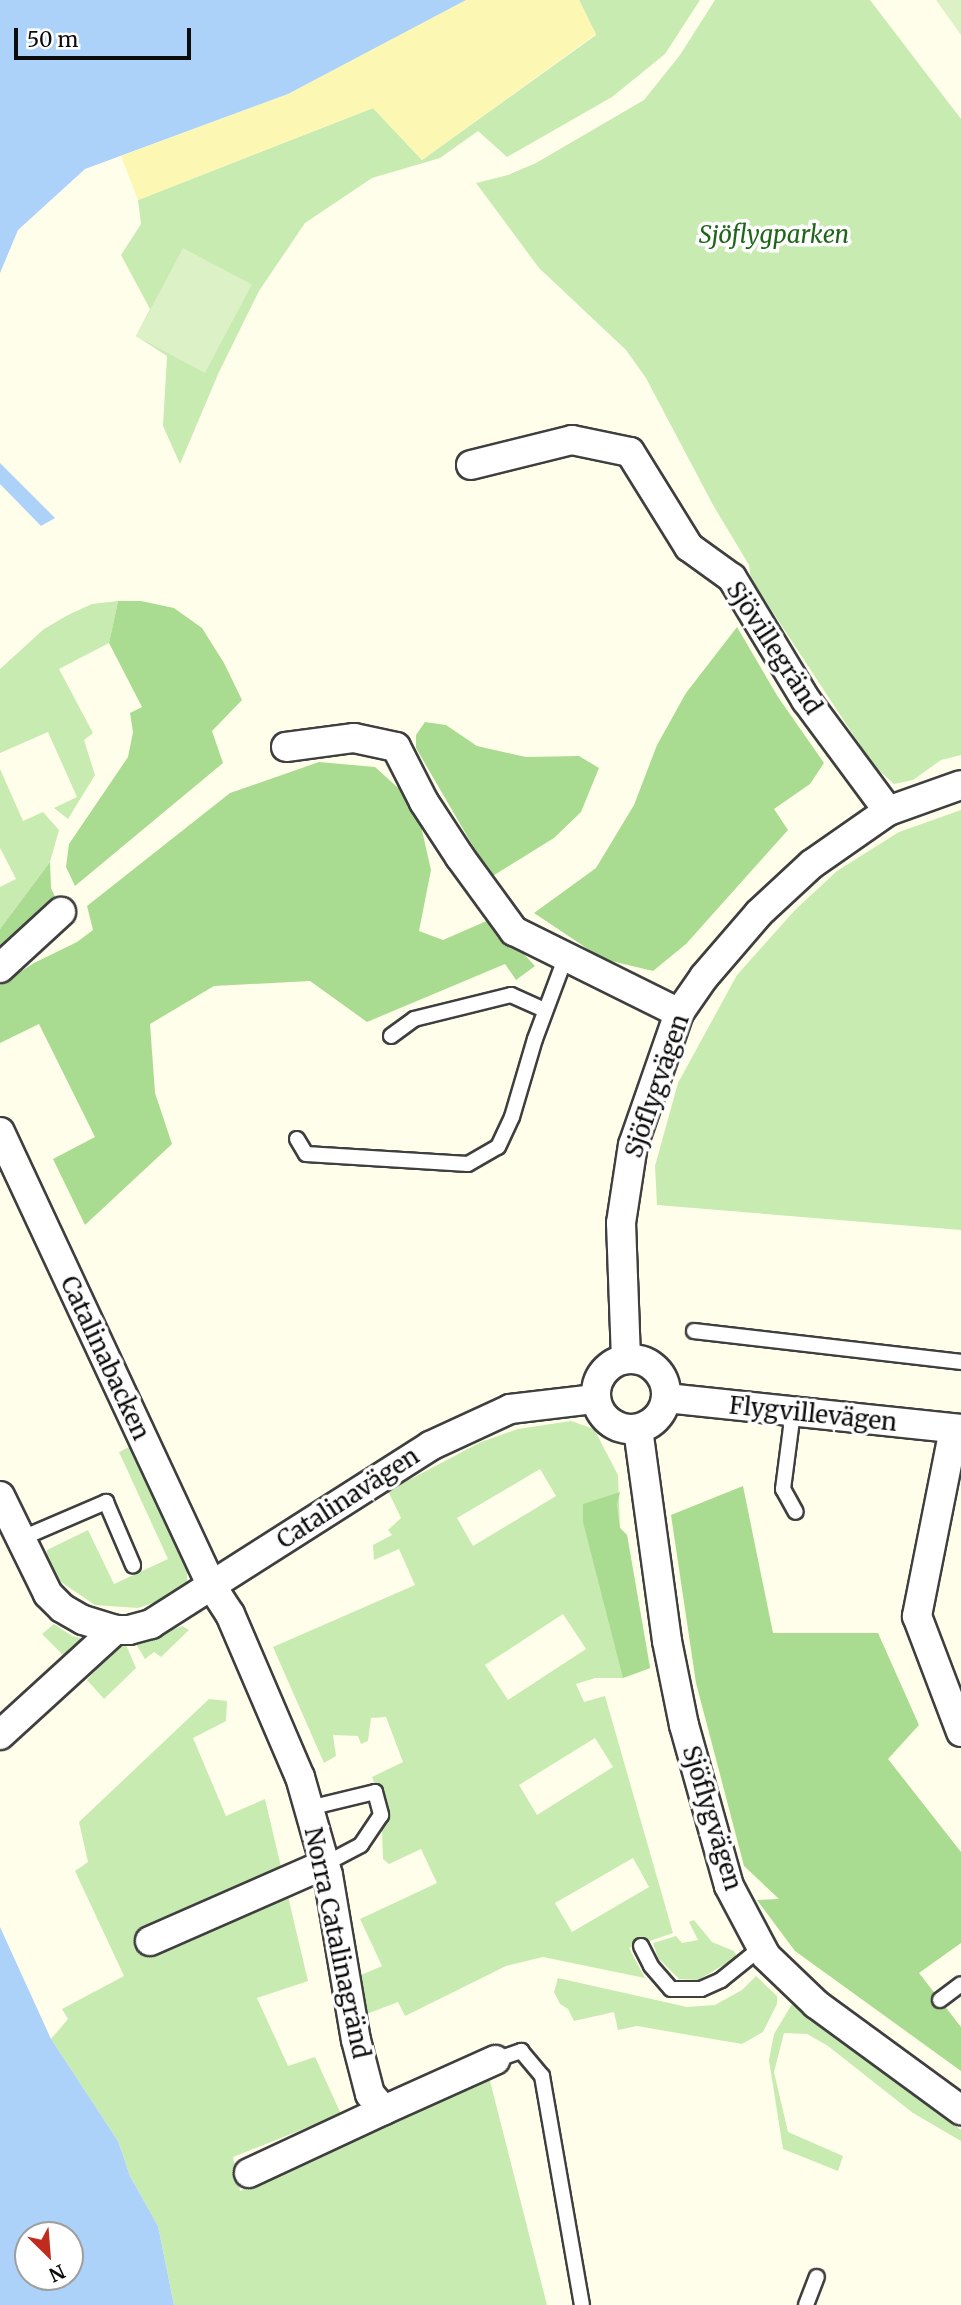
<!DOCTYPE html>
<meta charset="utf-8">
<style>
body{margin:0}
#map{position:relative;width:961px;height:2305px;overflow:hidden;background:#fffeea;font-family:Merriweather,serif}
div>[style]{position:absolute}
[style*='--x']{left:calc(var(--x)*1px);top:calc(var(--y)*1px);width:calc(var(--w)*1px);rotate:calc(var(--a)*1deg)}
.green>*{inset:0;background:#c8ebb2}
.forest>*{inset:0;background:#a9dc91}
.sand>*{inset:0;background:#fdf7b4}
.pitch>*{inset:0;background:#dcf1c5;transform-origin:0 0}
.water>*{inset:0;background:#acd2f9}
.roads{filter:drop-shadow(2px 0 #3f3f3f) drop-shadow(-2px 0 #3f3f3f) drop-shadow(0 2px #3f3f3f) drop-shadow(0 -2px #3f3f3f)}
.lane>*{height:14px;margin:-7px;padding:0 7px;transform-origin:7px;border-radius:7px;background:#fff}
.street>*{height:28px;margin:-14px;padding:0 14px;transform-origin:14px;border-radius:14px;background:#fff}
.street>.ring{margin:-14px;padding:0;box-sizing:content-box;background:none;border:28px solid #fff;border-radius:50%}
span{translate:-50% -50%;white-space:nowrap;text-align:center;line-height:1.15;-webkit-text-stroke:7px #fff;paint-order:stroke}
.park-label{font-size:24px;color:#1f6619;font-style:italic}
.street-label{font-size:24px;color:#0c0c0c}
.north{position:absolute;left:14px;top:2221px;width:70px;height:70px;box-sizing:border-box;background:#fff;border:2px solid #9e9e9e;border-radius:50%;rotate:155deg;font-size:19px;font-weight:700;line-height:28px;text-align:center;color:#0c0c0c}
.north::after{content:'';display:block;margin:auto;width:24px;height:32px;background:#c12b1e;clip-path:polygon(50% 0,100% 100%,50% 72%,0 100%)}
.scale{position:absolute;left:14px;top:28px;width:177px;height:32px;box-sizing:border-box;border:4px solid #0c0c0c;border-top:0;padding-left:9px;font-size:21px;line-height:24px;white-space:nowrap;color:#0c0c0c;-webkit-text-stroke:5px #fff;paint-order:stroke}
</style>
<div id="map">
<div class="green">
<div style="clip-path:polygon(579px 0,700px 0,665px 54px,612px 97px,507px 157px,478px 131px,440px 158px,372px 178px,305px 223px,259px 291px,219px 372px,180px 464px,163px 426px,167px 356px,136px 336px,150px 309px,121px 255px,141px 224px,138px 200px,373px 108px,422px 160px,596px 35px)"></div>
<div style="clip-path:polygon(715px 0,870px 0,961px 119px,961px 755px,941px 760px,913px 780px,894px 784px,873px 765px,751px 579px,749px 565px,713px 505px,646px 378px,626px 350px,539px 268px,476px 183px,508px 175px,536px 163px,644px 100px,680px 55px)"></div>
<div style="clip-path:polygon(118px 601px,109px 643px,59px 669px,93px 733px,84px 740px,95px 775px,68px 819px,54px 808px,77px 797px,48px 732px,0 753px,0 669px,44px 629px,68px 615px,92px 604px)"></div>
<div style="clip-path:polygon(0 769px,23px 821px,43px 812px,59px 830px,50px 862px,0 929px,0 887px,16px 879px,0 848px)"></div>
<div style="clip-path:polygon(961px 810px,961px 1230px,657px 1205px,655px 1166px,678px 1083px,737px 975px,795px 910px,837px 871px,899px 832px)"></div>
<div style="clip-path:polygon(evenodd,571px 1421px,594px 1429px,618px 1475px,620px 1528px,627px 1535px,650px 1668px,623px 1678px,595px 1678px,576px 1684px,584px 1702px,605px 1696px,673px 1933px,629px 1948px,645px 1978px,543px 1957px,506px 1966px,405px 2016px,398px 2002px,364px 2015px,354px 1978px,382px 1966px,360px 1919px,437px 1883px,421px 1849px,389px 1864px,383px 1859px,381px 1802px,372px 1777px,403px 1762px,386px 1717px,371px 1718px,368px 1741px,361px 1744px,358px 1736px,333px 1735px,336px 1756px,324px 1763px,273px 1647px,415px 1585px,399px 1549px,374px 1560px,373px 1545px,392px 1535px,388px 1530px,401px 1518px,388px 1491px,481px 1442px,518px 1429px,571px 1421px,540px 1469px,556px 1496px,473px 1546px,457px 1518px,540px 1469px,571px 1421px,563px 1614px,586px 1649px,508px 1700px,485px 1665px,563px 1614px,571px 1421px,595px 1738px,613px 1767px,537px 1815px,519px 1785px,595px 1738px,571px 1421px,633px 1858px,649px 1887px,572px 1932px,555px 1903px,633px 1858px)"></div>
<div style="clip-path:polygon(131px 1446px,187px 1562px,187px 1582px,165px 1599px,138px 1608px,95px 1605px,58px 1580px,46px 1562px,47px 1550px,88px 1530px,114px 1584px,168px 1559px,119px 1452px)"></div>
<div style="clip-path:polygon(54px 1624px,72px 1636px,89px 1640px,70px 1662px,42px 1634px)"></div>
<div style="clip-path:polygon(182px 1626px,189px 1630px,161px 1657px,154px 1652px,145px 1659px,136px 1644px)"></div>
<div style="clip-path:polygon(119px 1645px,126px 1645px,136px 1668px,104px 1699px,87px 1680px)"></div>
<div style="clip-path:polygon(209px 1699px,227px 1701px,226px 1721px,193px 1738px,226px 1816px,265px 1799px,308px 1981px,257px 1998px,288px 2066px,315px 2057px,341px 2114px,233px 2157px,240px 2191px,489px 2077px,547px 2305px,174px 2305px,158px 2226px,130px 2176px,118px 2141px,51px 2039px,68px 2019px,62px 2009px,124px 1976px,75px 1871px,88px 1862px,79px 1822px)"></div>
<div style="clip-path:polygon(694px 1920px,712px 1942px,734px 1951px,737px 1957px,698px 1980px,679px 1979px,658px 1958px,653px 1943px,676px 1936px,682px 1943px,698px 1940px,689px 1922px)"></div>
<div style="clip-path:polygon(756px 1976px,777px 1996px,777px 2004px,763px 2032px,742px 2044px,637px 2026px,618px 2030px,614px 2012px,574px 2021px,568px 2009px,560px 2004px,554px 1992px,558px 1978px,687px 2007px,715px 2005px,742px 1990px)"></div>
<div style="clip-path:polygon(792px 2004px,961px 2130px,961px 2141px,913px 2113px,828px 2046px,807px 2034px,784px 2033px,774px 2072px,788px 2132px,843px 2156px,838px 2171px,783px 2149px,769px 2060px,774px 2034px)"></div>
</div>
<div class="forest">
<div style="clip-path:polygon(118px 601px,141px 601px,174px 608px,202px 628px,224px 663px,242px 700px,212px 731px,223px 763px,75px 886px,66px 867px,69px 844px,128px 757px,133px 732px,130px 713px,142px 707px,109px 643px)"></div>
<div style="clip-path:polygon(737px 627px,778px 697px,824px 763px,810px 784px,774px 809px,788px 830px,686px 944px,653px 971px,603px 959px,534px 913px,596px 868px,634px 805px,657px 745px,686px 693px)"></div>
<div style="clip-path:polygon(425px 722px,446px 725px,477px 746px,526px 757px,579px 756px,599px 768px,581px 812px,554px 838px,491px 877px,416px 748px,416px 735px)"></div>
<div style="clip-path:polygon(319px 762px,375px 767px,416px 804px,431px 870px,419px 931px,443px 940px,491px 919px,535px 966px,516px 980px,505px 964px,367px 1022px,310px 981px,214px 986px,150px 1024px,155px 1093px,172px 1144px,85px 1225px,53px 1159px,95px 1137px,39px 1024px,0 1043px,0 985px,34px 963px,77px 942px,93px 930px,87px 906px,230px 793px)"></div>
<div style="clip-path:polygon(50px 862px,51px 888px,57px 901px,0 950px,0 929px)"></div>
<div style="clip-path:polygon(743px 1486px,773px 1633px,878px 1633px,919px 1725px,888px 1759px,961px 1852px,961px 1943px,919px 1973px,961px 2027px,961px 2071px,795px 1951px,757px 1900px,779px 1899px,744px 1866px,696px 1683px,671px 1515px)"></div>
<div style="clip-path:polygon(620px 1492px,617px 1505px,620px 1528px,627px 1535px,650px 1668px,623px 1678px,583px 1522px,583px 1504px)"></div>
</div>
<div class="sand">
<div style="clip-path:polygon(466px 0,579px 0,596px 34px,422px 160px,373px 108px,138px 200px,121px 156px,288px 94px)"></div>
</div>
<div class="pitch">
<div style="clip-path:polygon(936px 0,961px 0,961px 35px)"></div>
<div style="left:183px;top:248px;width:78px;height:100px;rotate:28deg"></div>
</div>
<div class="water">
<div style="clip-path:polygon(0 0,466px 0,288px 94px,85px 169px,18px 230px,0 273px)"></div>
<div style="clip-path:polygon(0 463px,55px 518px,41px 526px,0 484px)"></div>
<div style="clip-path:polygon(evenodd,0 1927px,51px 2039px,118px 2141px,130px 2176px,158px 2226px,174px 2305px,0 2305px,0 1927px,28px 2235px,70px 2235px,70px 2277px,28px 2277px,28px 2235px)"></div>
</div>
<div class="roads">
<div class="lane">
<div style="--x:391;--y:1036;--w:29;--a:-36"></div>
<div style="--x:414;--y:1019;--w:100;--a:-13.9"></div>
<div style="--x:511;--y:995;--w:37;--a:24"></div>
<div style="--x:297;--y:1139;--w:17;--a:59"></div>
<div style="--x:306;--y:1154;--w:162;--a:3.5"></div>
<div style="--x:468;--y:1164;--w:34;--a:-30"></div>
<div style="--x:498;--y:1147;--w:33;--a:-65"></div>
<div style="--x:512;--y:1117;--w:81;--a:-73.6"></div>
<div style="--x:535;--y:1039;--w:89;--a:-69.5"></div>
<div style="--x:694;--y:1331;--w:269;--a:6.6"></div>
<div style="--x:793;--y:1412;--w:78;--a:97.4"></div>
<div style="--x:783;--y:1489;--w:26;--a:61"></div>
<div style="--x:20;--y:1539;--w:94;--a:-23.3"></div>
<div style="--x:106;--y:1502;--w:69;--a:66.8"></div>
<div style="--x:309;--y:1808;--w:68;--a:-13.6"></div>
<div style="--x:375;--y:1792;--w:24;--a:75"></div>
<div style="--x:381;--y:1815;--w:36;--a:124"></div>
<div style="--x:361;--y:1845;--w:41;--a:152.2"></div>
<div style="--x:641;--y:1946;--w:22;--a:63"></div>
<div style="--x:651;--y:1966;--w:30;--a:49"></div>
<div style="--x:671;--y:1989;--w:30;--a:0"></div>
<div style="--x:701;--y:1989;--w:22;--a:-24"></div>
<div style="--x:721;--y:1980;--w:53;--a:-38.8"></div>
<div style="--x:940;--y:2000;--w:26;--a:-37"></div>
<div style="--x:495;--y:2060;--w:28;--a:-19"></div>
<div style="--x:521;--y:2051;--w:33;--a:50"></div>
<div style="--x:542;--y:2076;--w:232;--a:80.1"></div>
<div style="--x:806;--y:2305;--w:30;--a:-69"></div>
</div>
<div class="street">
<div style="--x:471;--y:465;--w:104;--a:-13.9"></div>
<div style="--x:572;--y:440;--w:59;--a:11.7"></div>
<div style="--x:630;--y:452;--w:112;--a:58.2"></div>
<div style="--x:689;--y:547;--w:53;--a:35.8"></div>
<div style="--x:732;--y:578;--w:143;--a:58.8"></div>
<div style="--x:806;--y:700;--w:138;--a:53.5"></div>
<div style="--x:286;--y:747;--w:69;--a:-7.5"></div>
<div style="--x:354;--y:738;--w:43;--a:12.1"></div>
<div style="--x:396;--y:747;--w:62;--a:63"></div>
<div style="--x:424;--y:802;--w:66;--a:56.8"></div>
<div style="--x:460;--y:857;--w:92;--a:53.9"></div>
<div style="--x:514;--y:931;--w:184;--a:26.4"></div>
<div style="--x:0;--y:968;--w:83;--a:-42.6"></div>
<div style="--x:0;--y:1132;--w:500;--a:65"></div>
<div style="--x:211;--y:1585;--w:35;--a:57"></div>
<div style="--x:230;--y:1614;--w:177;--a:66.8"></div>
<div style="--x:300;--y:1777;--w:102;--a:74.1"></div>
<div style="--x:328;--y:1875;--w:167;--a:80.4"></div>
<div style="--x:356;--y:2040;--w:56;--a:75.5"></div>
<div style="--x:370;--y:2094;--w:21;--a:49"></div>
<div style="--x:384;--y:2110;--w:122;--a:-24.2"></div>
<div class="ring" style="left:596px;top:1359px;width:42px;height:42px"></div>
<div style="--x:626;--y:1359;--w:136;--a:-92.1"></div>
<div style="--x:621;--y:1223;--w:79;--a:-81.3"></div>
<div style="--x:633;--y:1145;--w:140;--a:-70.8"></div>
<div style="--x:679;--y:1013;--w:44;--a:-55.2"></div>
<div style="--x:704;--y:977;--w:84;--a:-49.3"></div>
<div style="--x:759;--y:913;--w:72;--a:-42.8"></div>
<div style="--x:812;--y:864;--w:93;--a:-34.9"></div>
<div style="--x:888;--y:811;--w:77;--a:-19.6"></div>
<div style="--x:666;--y:1398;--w:297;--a:6"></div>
<div style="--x:638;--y:1429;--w:214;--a:82.2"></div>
<div style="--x:667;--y:1641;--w:86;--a:78.6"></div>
<div style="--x:684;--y:1725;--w:167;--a:74.4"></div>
<div style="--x:729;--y:1886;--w:79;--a:62.1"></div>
<div style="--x:766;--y:1956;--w:69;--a:43.8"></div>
<div style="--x:816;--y:2004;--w:180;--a:36.2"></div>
<div style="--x:954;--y:1429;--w:191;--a:101.2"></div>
<div style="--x:917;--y:1616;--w:124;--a:69.2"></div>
<div style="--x:0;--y:1496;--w:109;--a:63.9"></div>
<div style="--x:48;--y:1594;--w:20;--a:45"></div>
<div style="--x:62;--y:1608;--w:24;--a:30"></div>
<div style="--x:83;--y:1620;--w:34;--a:17"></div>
<div style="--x:115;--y:1630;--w:14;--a:0"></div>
<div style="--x:129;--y:1630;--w:23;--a:-15"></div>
<div style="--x:151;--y:1624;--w:331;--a:-32.5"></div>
<div style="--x:430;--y:1446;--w:88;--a:-24.8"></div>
<div style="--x:510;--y:1409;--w:86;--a:-6.7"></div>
<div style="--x:0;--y:1735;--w:156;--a:-42.4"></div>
<div style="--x:150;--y:1941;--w:191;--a:-23.7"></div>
<div style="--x:249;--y:2173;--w:149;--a:-25"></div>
</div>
</div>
<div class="park-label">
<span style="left:774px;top:235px">Sjöflygparken</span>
</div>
<div class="street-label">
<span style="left:774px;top:648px;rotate:57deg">Sjövillegränd</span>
<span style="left:657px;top:1086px;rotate:-71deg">Sjöflygvägen</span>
<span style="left:105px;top:1358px;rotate:65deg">Catalinabacken</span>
<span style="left:813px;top:1414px;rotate:6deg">Flygvillevägen</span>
<span style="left:348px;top:1498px;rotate:-33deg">Catalinavägen</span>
<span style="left:712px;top:1818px;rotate:73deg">Sjöflygvägen</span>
<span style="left:337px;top:1943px;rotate:78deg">Norra Catalinagränd</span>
</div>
<div class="north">N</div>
<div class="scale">50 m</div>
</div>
